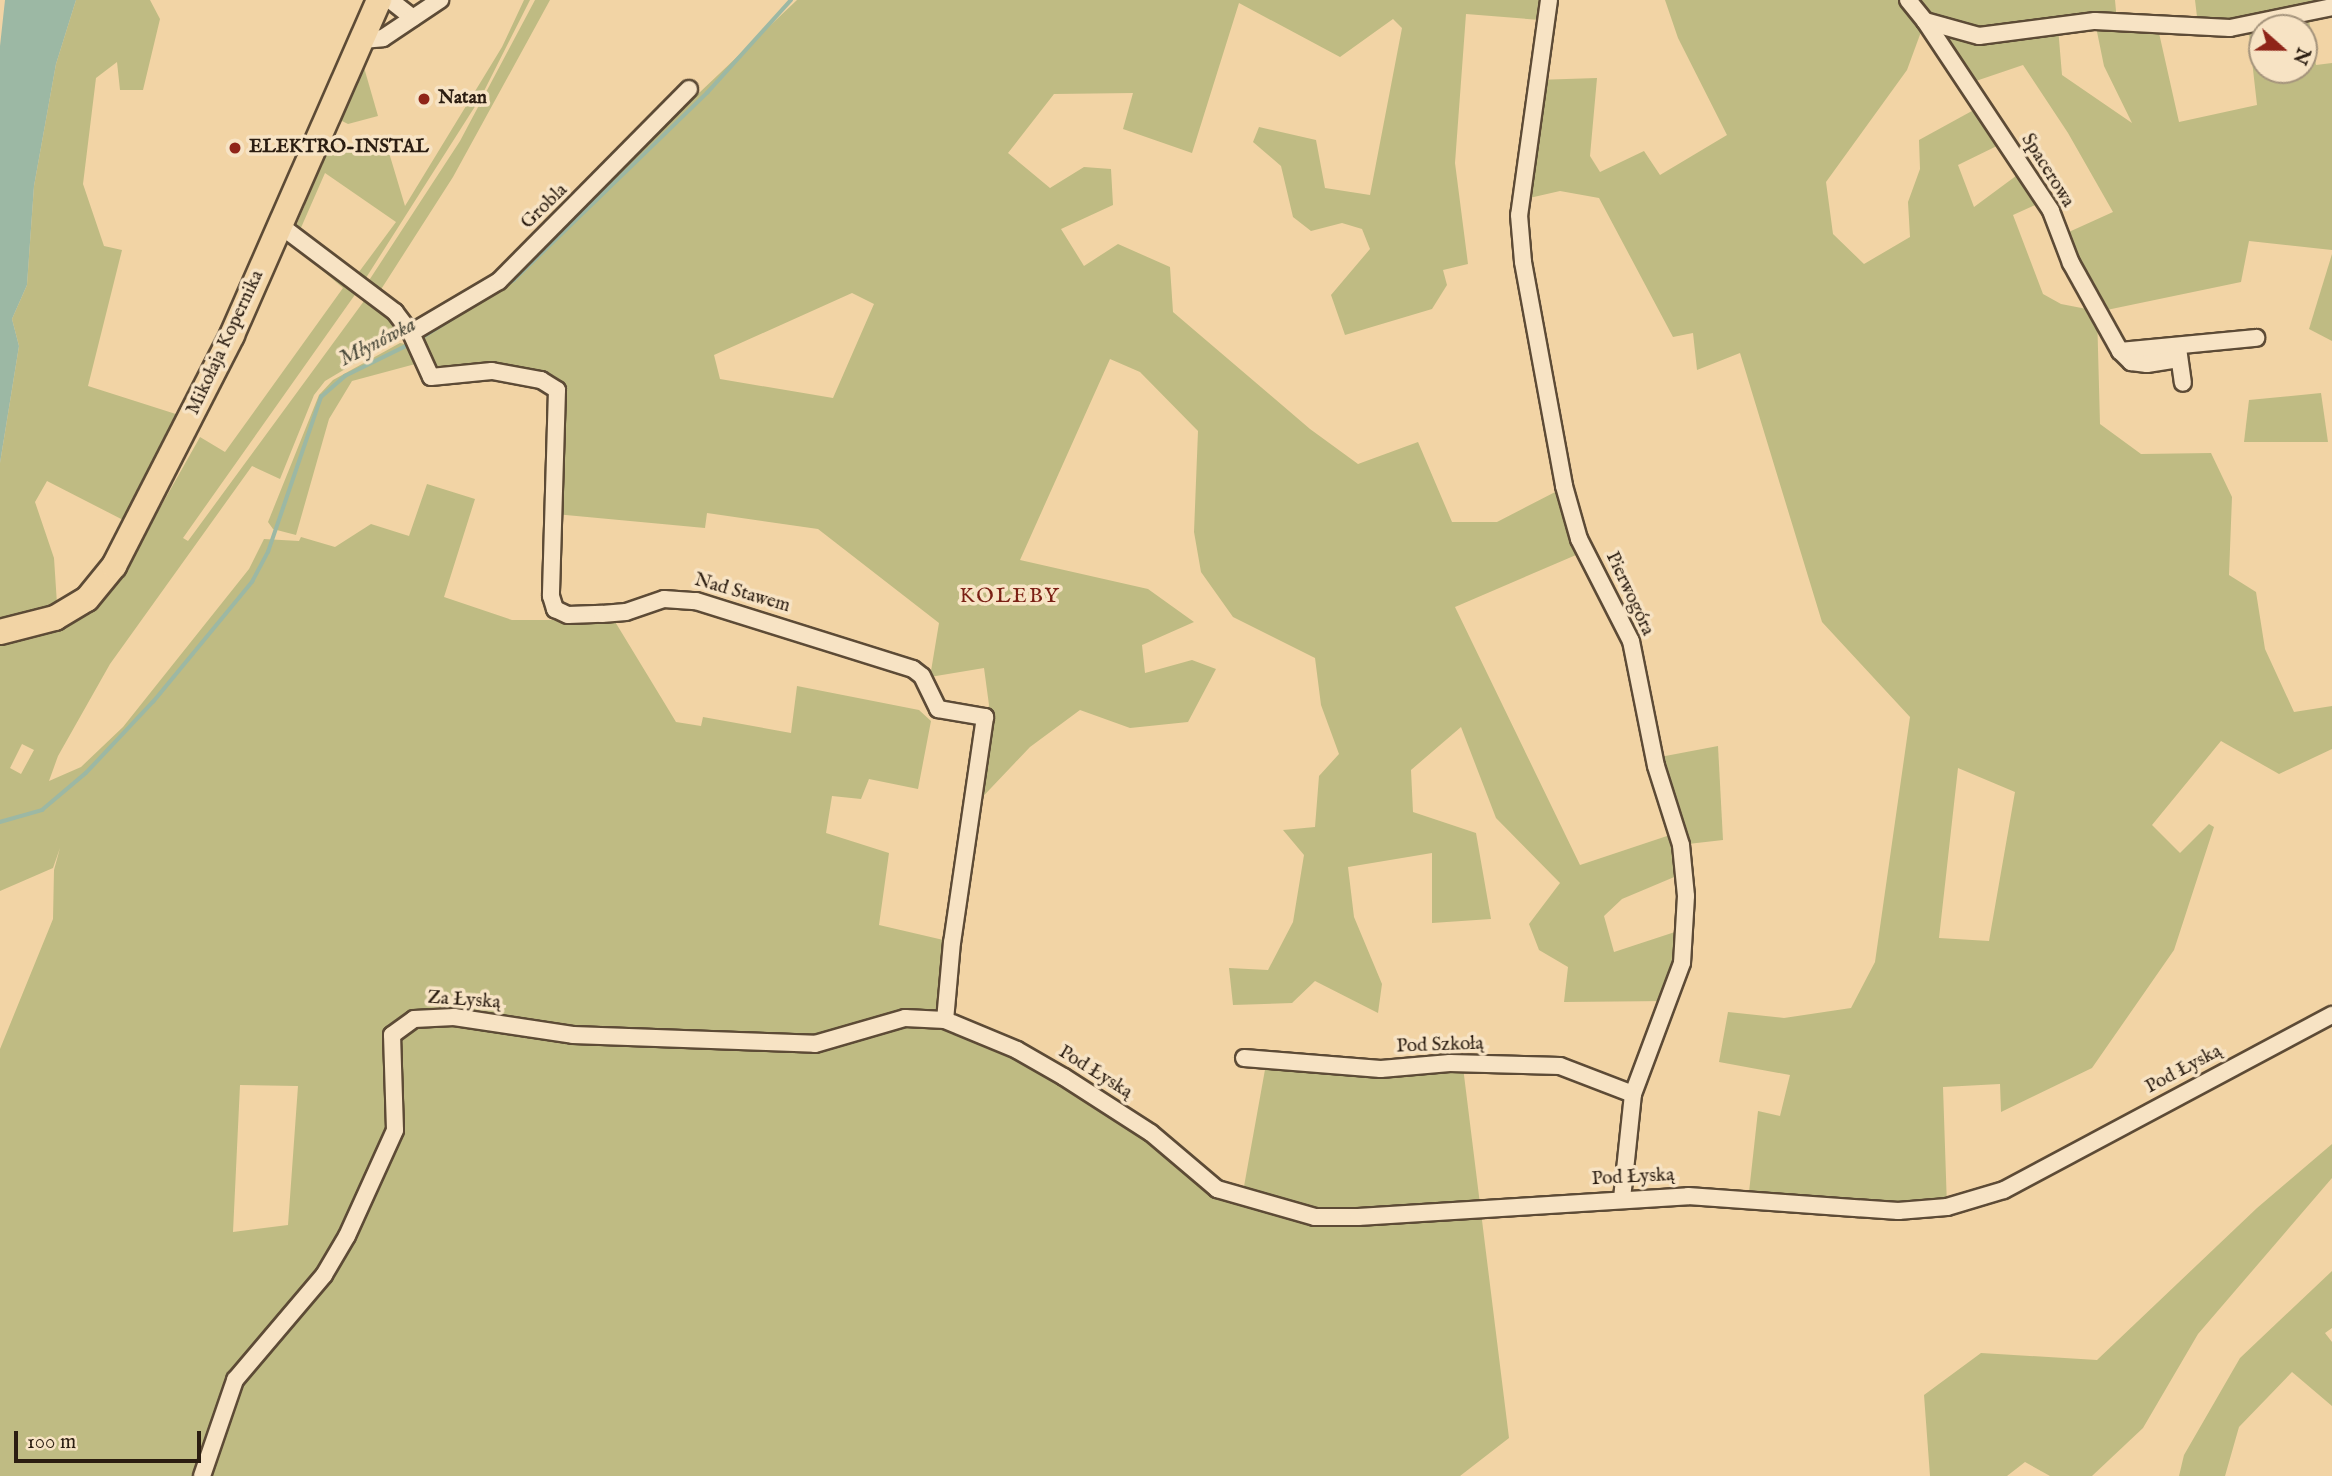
<!DOCTYPE html>
<meta charset="utf-8">
<style>
body{margin:0}
#map{position:relative;width:2332px;height:1476px;overflow:hidden;background:#f2d4a5;font-family:"IM FELL English",serif}
div>[style]{position:absolute}
[style*='--x']{left:calc(var(--x)*1px);top:calc(var(--y)*1px);width:calc(var(--w)*1px);rotate:calc(var(--a)*1deg)}
.green>*{inset:0;background:#bfbb83}
.water>*{inset:0;background:#9cb8a4}
.stream>*{height:3.5px;margin:-1.75px;padding:0 1.75px;transform-origin:1.75px;border-radius:1.75px;background:#9cb8a4}
.roads{filter:drop-shadow(2px 0 #5d4b36) drop-shadow(-2px 0 #5d4b36) drop-shadow(0 2px #5d4b36) drop-shadow(0 -2px #5d4b36)}
.minor>*{height:16px;margin:-8px;padding:0 8px;transform-origin:8px;border-radius:8px;background:#f7e3c4}
.primary>*{height:24px;margin:-12px;padding:0 12px;transform-origin:12px;border-radius:12px;background:#f2d4a5}
.dots>*{width:19px;height:19px;translate:-50% -50%;box-sizing:border-box;border:4px solid #f7e3c4;border-radius:50%}
span{translate:-50% -50%;white-space:nowrap;text-align:center;line-height:1.15;-webkit-text-stroke:7px #f7e3c4;paint-order:stroke}
.poi-label{font-size:19px;color:#2b1d11;font-weight:700}
.left{translate:0 -50%;text-align:left}
.street-label{font-size:19px;color:#2b1d11}
.water-label{font-size:21px;color:#4d4c3d;font-style:italic}
.neighbourhood-label{font-size:21px;color:#7a1f14;letter-spacing:2px}
.north{position:absolute;left:2248px;top:14px;width:70px;height:70px;box-sizing:border-box;background:#f7e3c4;border:2px solid #a5947c;border-radius:50%;rotate:111deg;font-size:19px;font-weight:700;line-height:28px;text-align:center;color:#2b1d11}
.north::after{content:'';display:block;margin:auto;width:24px;height:32px;background:#8f2418;clip-path:polygon(50% 0,100% 100%,50% 72%,0 100%)}
.scale{position:absolute;left:14px;top:1431px;width:187px;height:32px;box-sizing:border-box;border:4px solid #2b1d11;border-top:0;padding-left:9px;font-size:21px;line-height:24px;white-space:nowrap;color:#2b1d11;-webkit-text-stroke:5px #f7e3c4;paint-order:stroke}
</style>
<div id="map">
<div class="green">
<div style="clip-path:polygon(76px 0,150px 0,160px 19px,143px 90px,120px 90px,117px 62px,96px 78px,83px 184px,104px 246px,122px 250px,88px 386px,182px 416px,129px 523px,47px 481px,35px 502px,54px 558px,57px 604px,0 622px,0 463px,19px 346px,12px 319px,27px 285px,34px 186px,56px 64px)"></div>
<div style="clip-path:polygon(524px 0,530px 0,481px 97px,364px 281px,356px 276px,396px 222px,325px 173px,300px 230px,296px 226px,327px 153px,384px 136px,405px 206px,502px 47px)"></div>
<div style="clip-path:polygon(535px 0,550px 0,453px 177px,380px 291px,368px 282px,460px 141px)"></div>
<div style="clip-path:polygon(evenodd,797px 0,1544px 0,1540px 20px,1466px 14px,1455px 163px,1468px 264px,1443px 270px,1447px 285px,1432px 309px,1345px 335px,1331px 295px,1370px 249px,1362px 229px,1342px 223px,1311px 231px,1293px 217px,1281px 166px,1253px 142px,1259px 127px,1316px 140px,1325px 188px,1370px 195px,1402px 28px,1393px 19px,1340px 57px,1239px 3px,1192px 153px,1123px 129px,1133px 93px,1054px 94px,1008px 153px,1050px 188px,1084px 167px,1111px 169px,1113px 205px,1061px 229px,1084px 266px,1118px 244px,1170px 267px,1173px 312px,1310px 429px,1358px 464px,1418px 442px,1452px 522px,1497px 522px,1561px 489px,1583px 552px,1455px 607px,1580px 865px,1670px 835px,1679px 875px,1622px 899px,1604px 916px,1614px 952px,1678px 931px,1666px 1001px,1564px 1002px,1568px 967px,1539px 950px,1529px 924px,1560px 883px,1496px 818px,1461px 727px,1411px 770px,1413px 812px,1476px 833px,1491px 919px,1432px 923px,1432px 853px,1348px 867px,1354px 917px,1382px 984px,1378px 1013px,1315px 981px,1292px 1003px,1233px 1005px,1229px 968px,1268px 970px,1293px 922px,1304px 855px,1283px 830px,1315px 827px,1319px 776px,1339px 754px,1321px 705px,1315px 658px,1233px 617px,1201px 572px,1194px 532px,1198px 431px,1140px 372px,1110px 359px,1020px 560px,1148px 589px,1194px 622px,1142px 645px,1145px 673px,1192px 660px,1216px 669px,1188px 722px,1130px 728px,1080px 710px,1030px 747px,972px 808px,989px 705px,984px 668px,930px 677px,939px 623px,818px 529px,707px 513px,705px 528px,555px 514px,557px 390px,541px 380px,433px 370px,416px 336px,498px 284px,797px 0,852px 293px,874px 304px,833px 398px,720px 379px,714px 355px,852px 293px)"></div>
<div style="clip-path:polygon(evenodd,1665px 0,2115px 0,2117px 22px,2157px 24px,2179px 122px,2257px 105px,2248px 25px,2198px 25px,2195px 0,2332px 0,2308px 13px,2316px 65px,2332px 63px,2332px 250px,2249px 241px,2241px 282px,2097px 312px,2100px 424px,2141px 454px,2211px 453px,2232px 497px,2229px 575px,2256px 592px,2265px 649px,2294px 712px,2332px 706px,2332px 749px,2279px 774px,2221px 741px,2152px 825px,2180px 853px,2209px 824px,2214px 827px,2174px 950px,2092px 1068px,2001px 1112px,2000px 1084px,1943px 1087px,1947px 1207px,1748px 1201px,1758px 1111px,1780px 1116px,1790px 1075px,1719px 1062px,1728px 1012px,1784px 1018px,1851px 1008px,1875px 962px,1910px 717px,1822px 622px,1740px 353px,1697px 370px,1693px 333px,1673px 337px,1599px 198px,1560px 191px,1525px 199px,1536px 80px,1597px 78px,1590px 156px,1600px 172px,1644px 151px,1660px 175px,1727px 135px,1678px 38px,1665px 0,1925px 21px,1967px 84px,2023px 65px,2068px 133px,2113px 212px,2060px 236px,2097px 311px,2061px 304px,2043px 294px,2013px 215px,2044px 201px,2024px 170px,1974px 207px,1958px 165px,2005px 142px,1981px 106px,1919px 140px,1920px 169px,1908px 202px,1910px 237px,1864px 264px,1833px 234px,1826px 182px,1907px 70px,1925px 21px,1665px 0,2095px 22px,2104px 66px,2132px 123px,2062px 75px,2058px 27px,2095px 22px,1665px 0,2262px 28px,2304px 28px,2304px 70px,2262px 70px,2262px 28px,1665px 0,1958px 768px,2015px 792px,1989px 941px,1939px 938px,1958px 768px)"></div>
<div style="clip-path:polygon(363px 64px,378px 116px,348px 124px,340px 120px,341px 113px)"></div>
<div style="clip-path:polygon(2332px 254px,2332px 341px,2309px 329px)"></div>
<div style="clip-path:polygon(evenodd,321px 260px,359px 289px,183px 538px,188px 541px,364px 301px,374px 299px,399px 327px,399px 337px,325px 381px,314px 395px,280px 479px,252px 466px,110px 664px,58px 756px,49px 781px,81px 767px,123px 727px,249px 569px,264px 539px,299px 541px,301px 537px,335px 547px,371px 524px,409px 536px,427px 484px,475px 499px,444px 597px,512px 620px,614px 620px,676px 722px,701px 726px,703px 717px,791px 733px,797px 686px,919px 710px,931px 721px,918px 789px,869px 779px,861px 799px,832px 796px,826px 833px,889px 853px,879px 925px,952px 942px,946px 1020px,1064px 1077px,1217px 1189px,1243px 1192px,1266px 1064px,1231px 1057px,1341px 1067px,1463px 1067px,1509px 1438px,1460px 1476px,0 1476px,0 1049px,53px 919px,54px 870px,60px 848px,53px 868px,0 891px,0 640px,125px 570px,200px 437px,225px 452px,343px 288px,316px 265px,321px 260px,22px 744px,34px 750px,21px 774px,10px 768px,22px 744px,321px 260px,240px 1085px,298px 1086px,288px 1225px,233px 1232px,240px 1085px)"></div>
<div style="clip-path:polygon(400px 343px,411px 345px,419px 363px,352px 381px,329px 419px,296px 535px,273px 529px,268px 522px,319px 395px,333px 380px)"></div>
<div style="clip-path:polygon(2321px 393px,2328px 442px,2244px 442px,2249px 400px)"></div>
<div style="clip-path:polygon(1718px 746px,1723px 840px,1688px 844px,1660px 757px)"></div>
<div style="clip-path:polygon(2332px 1144px,2332px 1178px,2198px 1334px,2143px 1428px,2092px 1476px,2050px 1476px,2025px 1462px,2007px 1476px,1930px 1476px,1924px 1395px,1981px 1353px,2097px 1360px,2257px 1208px)"></div>
<div style="clip-path:polygon(2332px 1271px,2332px 1328px,2325px 1333px,2332px 1342px,2332px 1406px,2292px 1372px,2239px 1427px,2225px 1476px,2179px 1476px,2184px 1455px,2240px 1358px)"></div>
</div>
<div class="water">
<div style="clip-path:polygon(5px 0,76px 0,56px 64px,34px 186px,27px 285px,12px 319px,19px 346px,0 463px,0 46px)"></div>
</div>
<div class="stream">
<div style="--x:418;--y:340;--w:113;--a:-32"></div>
<div style="--x:514;--y:280;--w:269;--a:-44.1"></div>
<div style="--x:707;--y:93;--w:125;--a:-47.9"></div>
<div style="--x:0;--y:822;--w:44;--a:-15.9"></div>
<div style="--x:42;--y:810;--w:57;--a:-40.1"></div>
<div style="--x:86;--y:773;--w:98;--a:-46.7"></div>
<div style="--x:153;--y:702;--w:156;--a:-50.5"></div>
<div style="--x:252;--y:582;--w:34;--a:-62"></div>
<div style="--x:268;--y:552;--w:164;--a:-71.1"></div>
<div style="--x:321;--y:397;--w:32;--a:-41"></div>
<div style="--x:345;--y:376;--w:75;--a:-26.2"></div>
</div>
<div class="roads">
<div class="minor">
<div style="--x:390;--y:0;--w:29;--a:38"></div>
<div style="--x:1549;--y:0;--w:217;--a:97.9"></div>
<div style="--x:1519;--y:215;--w:47;--a:85.1"></div>
<div style="--x:1523;--y:262;--w:228;--a:79.6"></div>
<div style="--x:1564;--y:486;--w:55;--a:74.2"></div>
<div style="--x:1579;--y:539;--w:114;--a:63"></div>
<div style="--x:1631;--y:641;--w:127;--a:78.7"></div>
<div style="--x:1656;--y:766;--w:83;--a:72.4"></div>
<div style="--x:1681;--y:845;--w:51;--a:84.4"></div>
<div style="--x:1686;--y:896;--w:67;--a:93.4"></div>
<div style="--x:1682;--y:963;--w:140;--a:110.5"></div>
<div style="--x:1633;--y:1094;--w:106;--a:96"></div>
<div style="--x:1908;--y:0;--w:27;--a:51"></div>
<div style="--x:1925;--y:21;--w:56;--a:15.5"></div>
<div style="--x:1979;--y:36;--w:117;--a:-7.4"></div>
<div style="--x:2095;--y:21;--w:135;--a:3"></div>
<div style="--x:2230;--y:28;--w:104;--a:-11.6"></div>
<div style="--x:1925;--y:21;--w:228;--a:56.4"></div>
<div style="--x:2051;--y:211;--w:56;--a:69"></div>
<div style="--x:2071;--y:263;--w:101;--a:60.9"></div>
<div style="--x:2120;--y:351;--w:137;--a:-5.5"></div>
<div style="--x:362;--y:40;--w:21;--a:-5"></div>
<div style="--x:383;--y:38;--w:69;--a:-33.7"></div>
<div style="--x:281;--y:226;--w:143;--a:37"></div>
<div style="--x:395;--y:312;--w:26;--a:53"></div>
<div style="--x:411;--y:333;--w:48;--a:65.6"></div>
<div style="--x:431;--y:377;--w:61;--a:-5.6"></div>
<div style="--x:492;--y:371;--w:50;--a:10.4"></div>
<div style="--x:541;--y:380;--w:19;--a:32"></div>
<div style="--x:557;--y:390;--w:206;--a:91.7"></div>
<div style="--x:551;--y:596;--w:14;--a:73"></div>
<div style="--x:555;--y:609;--w:14;--a:25"></div>
<div style="--x:568;--y:615;--w:34;--a:-2"></div>
<div style="--x:602;--y:614;--w:24;--a:-5"></div>
<div style="--x:626;--y:612;--w:40;--a:-18.9"></div>
<div style="--x:664;--y:599;--w:32;--a:4"></div>
<div style="--x:696;--y:601;--w:227;--a:17.4"></div>
<div style="--x:913;--y:669;--w:11;--a:38"></div>
<div style="--x:922;--y:676;--w:37;--a:64"></div>
<div style="--x:938;--y:709;--w:48;--a:9.7"></div>
<div style="--x:985;--y:717;--w:227;--a:98.3"></div>
<div style="--x:952;--y:942;--w:78;--a:95.1"></div>
<div style="--x:411;--y:333;--w:102;--a:-30.6"></div>
<div style="--x:499;--y:281;--w:270;--a:-45.3"></div>
<div style="--x:2178;--y:348;--w:35;--a:82"></div>
<div style="--x:2120;--y:351;--w:16;--a:45"></div>
<div style="--x:2131;--y:362;--w:16;--a:7"></div>
<div style="--x:2147;--y:364;--w:32;--a:-9"></div>
<div style="--x:1244;--y:1058;--w:137;--a:4.6"></div>
<div style="--x:1381;--y:1069;--w:69;--a:-5"></div>
<div style="--x:1450;--y:1063;--w:110;--a:1.6"></div>
<div style="--x:1560;--y:1066;--w:78;--a:21"></div>
<div style="--x:202;--y:1476;--w:102;--a:-71"></div>
<div style="--x:235;--y:1380;--w:138;--a:-49.7"></div>
<div style="--x:324;--y:1275;--w:45;--a:-59.5"></div>
<div style="--x:347;--y:1236;--w:116;--a:-65.6"></div>
<div style="--x:395;--y:1130;--w:95;--a:-91.8"></div>
<div style="--x:392;--y:1035;--w:27;--a:-36"></div>
<div style="--x:414;--y:1019;--w:40;--a:-2.9"></div>
<div style="--x:454;--y:1017;--w:120;--a:8.6"></div>
<div style="--x:573;--y:1035;--w:242;--a:2.1"></div>
<div style="--x:815;--y:1044;--w:94;--a:-16.1"></div>
<div style="--x:905;--y:1018;--w:40;--a:2.9"></div>
<div style="--x:945;--y:1020;--w:78;--a:22.6"></div>
<div style="--x:1017;--y:1050;--w:54;--a:29.9"></div>
<div style="--x:1064;--y:1077;--w:103;--a:32.8"></div>
<div style="--x:1151;--y:1133;--w:87;--a:40.3"></div>
<div style="--x:1217;--y:1189;--w:102;--a:15.9"></div>
<div style="--x:1315;--y:1217;--w:43;--a:0"></div>
<div style="--x:1358;--y:1217;--w:331;--a:-3.6"></div>
<div style="--x:1688;--y:1196;--w:211;--a:4.1"></div>
<div style="--x:1898;--y:1211;--w:49;--a:-4.7"></div>
<div style="--x:1947;--y:1207;--w:59;--a:-16.6"></div>
<div style="--x:2004;--y:1190;--w:372;--a:-28.1"></div>
</div>
<div class="primary">
<div style="--x:0;--y:632;--w:57;--a:-14.3"></div>
<div style="--x:55;--y:618;--w:37;--a:-31"></div>
<div style="--x:87;--y:599;--w:43;--a:-50.7"></div>
<div style="--x:114;--y:566;--w:259;--a:-62.9"></div>
<div style="--x:232;--y:335;--w:366;--a:-66.3"></div>
</div>
</div>
<div class="dots">
<div style="left:424px;top:99px;background:#8f2418"></div>
<div style="left:235px;top:148px;background:#8f2418"></div>
</div>
<div class="poi-label">
<span class="left" style="left:438px;top:99px">Natan</span>
<span class="left" style="left:249px;top:148px">ELEKTRO-INSTAL</span>
</div>
<div class="street-label">
<span style="left:2047px;top:171px;rotate:58deg">Spacerowa</span>
<span style="left:545px;top:207px;rotate:-44deg">Grobla</span>
<span style="left:226px;top:343px;rotate:-65deg">Mikołaja Kopernika</span>
<span style="left:742px;top:594px;rotate:16deg">Nad Stawem</span>
<span style="left:1629px;top:594px;rotate:65deg">Pierwogóra</span>
<span style="left:464px;top:1001px;rotate:4deg">Za Łyską</span>
<span style="left:1440px;top:1046px;rotate:-2deg">Pod Szkołą</span>
<span style="left:2184px;top:1070px;rotate:-28deg">Pod Łyską</span>
<span style="left:1095px;top:1073px;rotate:32deg">Pod Łyską</span>
<span style="left:1633px;top:1178px;rotate:-3deg">Pod Łyską</span>
</div>
<div class="water-label">
<span style="left:378px;top:343px;rotate:-27deg">Młynówka</span>
</div>
<div class="neighbourhood-label">
<span style="left:1010px;top:597px">KOLEBY</span>
</div>
<div class="north">N</div>
<div class="scale">100 m</div>
</div>
